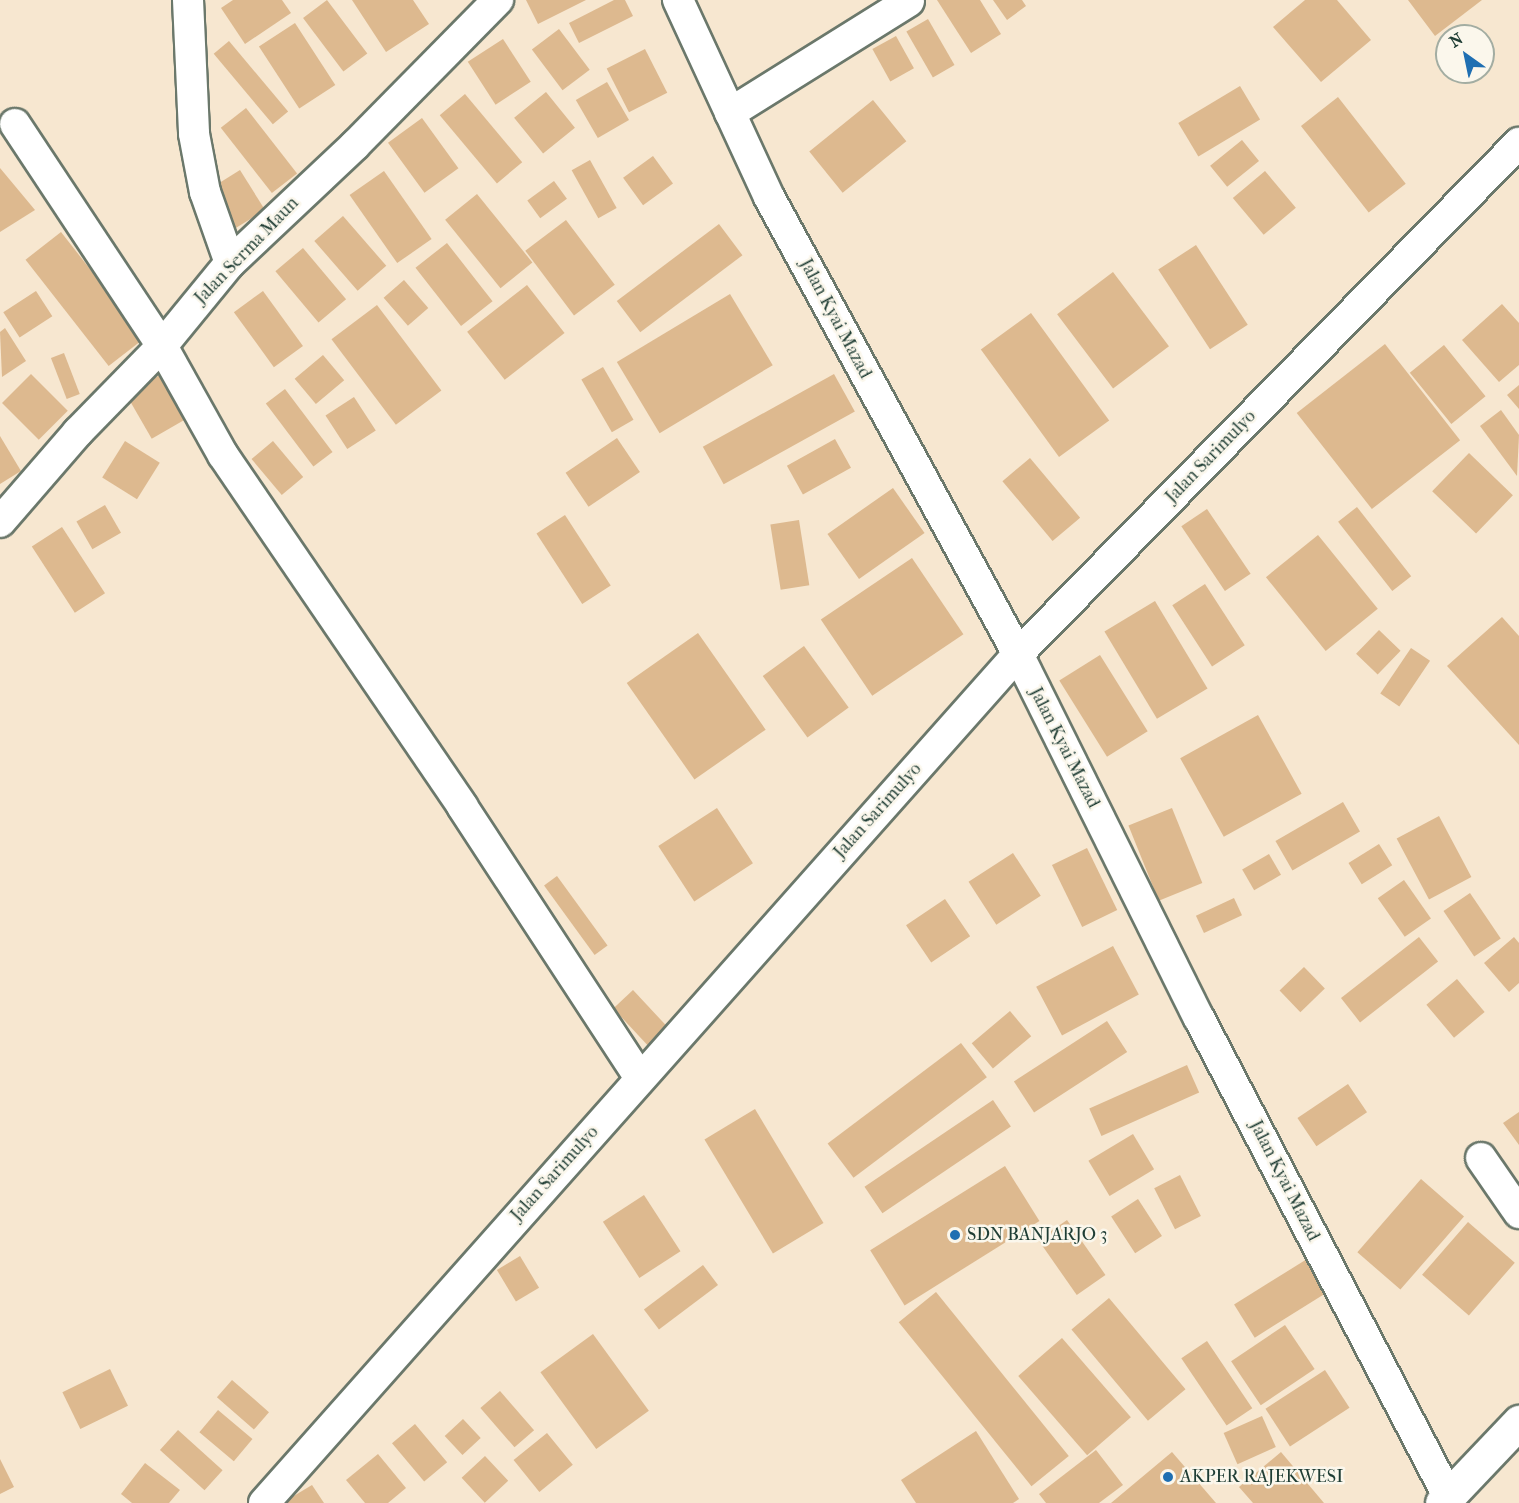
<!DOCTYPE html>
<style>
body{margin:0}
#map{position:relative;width:1519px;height:1503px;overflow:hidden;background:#f7e7d0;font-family:"IM FELL French Canon",serif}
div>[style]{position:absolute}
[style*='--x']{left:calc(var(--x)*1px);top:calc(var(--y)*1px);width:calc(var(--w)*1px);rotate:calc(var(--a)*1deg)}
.building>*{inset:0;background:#ddb98f;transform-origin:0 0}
.roads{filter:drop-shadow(2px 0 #6b786b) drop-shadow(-2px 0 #6b786b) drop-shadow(0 2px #6b786b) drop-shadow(0 -2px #6b786b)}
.street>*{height:30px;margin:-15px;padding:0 15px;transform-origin:15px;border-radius:15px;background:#fff}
.primary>*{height:33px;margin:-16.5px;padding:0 16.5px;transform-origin:16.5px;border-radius:16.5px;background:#fff}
.dots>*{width:16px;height:16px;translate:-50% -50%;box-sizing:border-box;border:3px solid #fbf7ec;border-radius:50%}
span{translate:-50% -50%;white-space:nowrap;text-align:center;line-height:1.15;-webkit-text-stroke:5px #fbf7ec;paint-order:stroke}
.street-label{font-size:18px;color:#1f3d34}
.poi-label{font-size:18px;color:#1f3d34}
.left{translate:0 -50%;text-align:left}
.north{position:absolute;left:1435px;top:24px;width:60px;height:60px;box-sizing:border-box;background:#fbf7ec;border:2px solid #a3ada2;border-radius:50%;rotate:327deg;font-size:16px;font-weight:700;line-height:24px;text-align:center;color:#1f3d34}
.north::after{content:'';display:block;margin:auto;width:21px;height:27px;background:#1f6fb2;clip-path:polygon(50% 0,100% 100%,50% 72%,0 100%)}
</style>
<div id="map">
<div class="building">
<div style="clip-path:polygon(233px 0,282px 0,291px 13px,245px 44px,221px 8px)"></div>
<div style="left:327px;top:0;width:67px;height:30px;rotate:53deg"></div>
<div style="clip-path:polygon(352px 0,413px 0,429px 24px,386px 52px)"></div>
<div style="clip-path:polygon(526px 0,586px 0,538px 24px)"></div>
<div style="clip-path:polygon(614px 0,625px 0,633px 16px,579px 43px,569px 23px)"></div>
<div style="clip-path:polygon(937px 0,980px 0,1001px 34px,971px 53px)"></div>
<div style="clip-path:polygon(993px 0,1022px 0,1026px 6px,1007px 20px)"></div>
<div style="clip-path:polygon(1305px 0,1337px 0,1371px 40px,1321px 82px,1273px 27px)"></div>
<div style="clip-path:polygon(1408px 0,1482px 0,1435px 36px)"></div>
<div style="left:928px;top:19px;width:53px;height:25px;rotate:60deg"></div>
<div style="left:295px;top:23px;width:74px;height:43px;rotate:57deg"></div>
<div style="left:559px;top:29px;width:51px;height:34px;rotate:53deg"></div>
<div style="left:896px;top:36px;width:37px;height:27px;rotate:61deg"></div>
<div style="left:503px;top:39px;width:51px;height:42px;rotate:57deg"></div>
<div style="left:229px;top:41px;width:92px;height:20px;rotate:50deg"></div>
<div style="left:645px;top:49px;width:49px;height:43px;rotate:63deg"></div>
<div style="left:607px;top:82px;width:44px;height:36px;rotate:60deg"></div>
<div style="left:1240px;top:86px;width:39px;height:72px;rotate:59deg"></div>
<div style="left:546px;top:92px;width:46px;height:41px;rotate:51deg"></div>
<div style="left:465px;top:94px;width:89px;height:33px;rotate:50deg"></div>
<div style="left:1338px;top:97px;width:110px;height:47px;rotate:52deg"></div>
<div style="left:873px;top:100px;width:53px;height:82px;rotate:51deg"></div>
<div style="left:246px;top:108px;width:83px;height:32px;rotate:52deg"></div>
<div style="left:422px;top:118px;width:62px;height:42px;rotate:54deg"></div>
<div style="left:1242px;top:140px;width:27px;height:41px;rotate:51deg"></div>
<div style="left:653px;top:156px;width:34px;height:37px;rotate:54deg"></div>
<div style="left:590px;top:160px;width:55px;height:21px;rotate:61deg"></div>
<div style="clip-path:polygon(0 168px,35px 210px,0 232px)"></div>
<div style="left:240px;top:170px;width:47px;height:41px;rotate:58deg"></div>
<div style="left:384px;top:171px;width:83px;height:42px;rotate:55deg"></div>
<div style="left:1265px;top:171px;width:48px;height:42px;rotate:50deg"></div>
<div style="left:554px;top:181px;width:22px;height:33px;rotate:54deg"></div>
<div style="left:477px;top:194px;width:88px;height:41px;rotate:51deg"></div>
<div style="left:343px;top:216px;width:66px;height:38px;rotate:49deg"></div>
<div style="left:566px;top:220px;width:81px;height:51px;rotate:53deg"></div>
<div style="left:719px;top:224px;width:39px;height:128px;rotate:53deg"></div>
<div style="left:61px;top:232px;width:135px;height:45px;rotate:52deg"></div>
<div style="left:447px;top:243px;width:74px;height:40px;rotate:52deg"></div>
<div style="left:1196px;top:245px;width:95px;height:45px;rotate:57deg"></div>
<div style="left:303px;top:248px;width:67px;height:36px;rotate:50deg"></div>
<div style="left:1113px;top:272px;width:93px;height:70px;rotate:53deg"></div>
<div style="left:404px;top:280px;width:37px;height:27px;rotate:49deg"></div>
<div style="left:527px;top:285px;width:61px;height:76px;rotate:52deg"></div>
<div style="left:36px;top:291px;width:30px;height:39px;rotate:57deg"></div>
<div style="left:263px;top:291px;width:68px;height:36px;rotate:54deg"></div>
<div style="left:730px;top:294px;width:83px;height:132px;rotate:59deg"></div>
<div style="clip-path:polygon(1502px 304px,1519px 323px,1519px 365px,1499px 382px,1462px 340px)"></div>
<div style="left:377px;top:305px;width:107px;height:57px;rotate:53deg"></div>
<div style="left:1031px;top:313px;width:133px;height:62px;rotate:54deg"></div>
<div style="clip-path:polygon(5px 328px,26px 361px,2px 377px,0 332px)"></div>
<div style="left:1385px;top:344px;width:122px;height:112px;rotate:52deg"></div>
<div style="left:1444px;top:345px;width:66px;height:44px;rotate:51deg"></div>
<div style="left:64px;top:353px;width:44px;height:14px;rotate:69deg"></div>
<div style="left:323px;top:355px;width:33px;height:37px;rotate:50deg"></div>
<div style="left:603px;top:367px;width:61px;height:25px;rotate:60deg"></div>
<div style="left:31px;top:374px;width:52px;height:41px;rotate:45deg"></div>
<div style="left:834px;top:374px;width:43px;height:150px;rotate:61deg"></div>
<div style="left:160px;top:375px;width:51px;height:39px;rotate:60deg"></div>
<div style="clip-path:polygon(1519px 385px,1519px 409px,1507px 395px)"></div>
<div style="left:285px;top:389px;width:79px;height:24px;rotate:53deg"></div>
<div style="left:354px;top:397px;width:40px;height:34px;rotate:57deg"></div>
<div style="clip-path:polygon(1501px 410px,1519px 435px,1517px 476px,1480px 426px)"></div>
<div style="clip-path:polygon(0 436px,21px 471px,0 484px)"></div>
<div style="left:617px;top:438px;width:41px;height:62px;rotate:56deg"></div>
<div style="left:835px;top:439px;width:33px;height:55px;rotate:61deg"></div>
<div style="left:125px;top:441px;width:41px;height:43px;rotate:32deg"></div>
<div style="left:273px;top:441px;width:47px;height:28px;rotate:50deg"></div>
<div style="left:1469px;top:453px;width:61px;height:53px;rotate:44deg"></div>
<div style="left:1030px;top:458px;width:78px;height:36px;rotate:50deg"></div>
<div style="left:893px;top:488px;width:55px;height:80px;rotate:55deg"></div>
<div style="left:105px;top:505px;width:32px;height:33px;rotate:60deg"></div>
<div style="left:1357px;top:507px;width:88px;height:24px;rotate:52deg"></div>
<div style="left:1207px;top:509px;width:78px;height:31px;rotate:56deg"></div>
<div style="left:565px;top:515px;width:84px;height:34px;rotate:57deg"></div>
<div style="left:799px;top:520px;width:66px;height:29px;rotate:81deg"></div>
<div style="left:62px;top:527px;width:79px;height:36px;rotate:57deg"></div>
<div style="left:1318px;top:535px;width:95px;height:67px;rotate:51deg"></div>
<div style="left:912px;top:558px;width:92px;height:110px;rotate:56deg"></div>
<div style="left:1205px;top:584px;width:73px;height:39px;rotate:57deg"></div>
<div style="left:1155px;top:601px;width:102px;height:59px;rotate:59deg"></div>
<div style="clip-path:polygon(1502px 617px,1519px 636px,1519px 745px,1447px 666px)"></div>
<div style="left:1379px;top:630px;width:30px;height:33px;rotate:44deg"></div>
<div style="left:698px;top:633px;width:118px;height:87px;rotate:55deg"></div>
<div style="left:804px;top:646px;width:76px;height:51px;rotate:54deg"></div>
<div style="left:1411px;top:648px;width:23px;height:55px;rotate:34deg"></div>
<div style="left:1100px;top:655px;width:90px;height:48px;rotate:58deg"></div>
<div style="left:1258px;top:715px;width:90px;height:89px;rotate:61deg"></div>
<div style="left:1343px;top:802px;width:34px;height:78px;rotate:60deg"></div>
<div style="left:717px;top:808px;width:66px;height:70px;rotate:57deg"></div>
<div style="left:1172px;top:808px;width:81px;height:47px;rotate:68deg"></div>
<div style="left:1439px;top:816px;width:69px;height:48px;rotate:62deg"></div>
<div style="left:1379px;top:844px;width:25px;height:36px;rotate:58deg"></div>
<div style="left:1087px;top:848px;width:69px;height:39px;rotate:64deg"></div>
<div style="left:1013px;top:853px;width:51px;height:53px;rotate:57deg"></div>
<div style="left:1269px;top:854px;width:24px;height:31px;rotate:60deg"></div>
<div style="left:557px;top:876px;width:86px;height:16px;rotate:54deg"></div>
<div style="left:1404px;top:880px;width:47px;height:32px;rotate:55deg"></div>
<div style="left:1470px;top:893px;width:55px;height:32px;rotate:56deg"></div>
<div style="left:1234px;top:898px;width:19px;height:42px;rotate:65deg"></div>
<div style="left:945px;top:899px;width:45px;height:47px;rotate:56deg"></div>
<div style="left:1419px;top:937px;width:31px;height:99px;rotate:52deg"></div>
<div style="clip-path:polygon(1514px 937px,1519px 943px,1519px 983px,1509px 992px,1484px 963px)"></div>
<div style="left:1113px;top:946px;width:55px;height:87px;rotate:62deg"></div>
<div style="left:1304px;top:967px;width:30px;height:34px;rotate:46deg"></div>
<div style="left:1457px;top:979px;width:43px;height:40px;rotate:50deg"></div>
<div style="left:633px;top:990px;width:50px;height:27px;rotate:47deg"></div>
<div style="left:1010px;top:1011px;width:33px;height:50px;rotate:50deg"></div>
<div style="left:1107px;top:1021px;width:37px;height:111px;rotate:57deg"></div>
<div style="left:961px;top:1043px;width:43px;height:167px;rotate:53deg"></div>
<div style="left:1187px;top:1065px;width:30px;height:107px;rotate:66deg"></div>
<div style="left:1348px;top:1084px;width:34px;height:61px;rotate:56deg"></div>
<div style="left:993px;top:1100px;width:32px;height:155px;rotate:56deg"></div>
<div style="left:755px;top:1109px;width:133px;height:59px;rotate:59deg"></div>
<div style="clip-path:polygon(1519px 1112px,1519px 1145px,1503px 1123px)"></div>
<div style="left:1133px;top:1134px;width:41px;height:52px;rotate:59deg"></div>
<div style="left:1005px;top:1166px;width:65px;height:159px;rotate:58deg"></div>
<div style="left:1180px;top:1175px;width:46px;height:29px;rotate:63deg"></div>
<div style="left:1421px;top:1179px;width:57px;height:97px;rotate:41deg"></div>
<div style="left:644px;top:1195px;width:67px;height:49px;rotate:57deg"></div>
<div style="left:1138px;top:1199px;width:44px;height:32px;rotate:57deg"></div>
<div style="left:1067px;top:1220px;width:67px;height:35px;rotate:55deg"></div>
<div style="left:1468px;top:1222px;width:62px;height:70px;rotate:41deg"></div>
<div style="left:520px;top:1256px;width:37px;height:27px;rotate:59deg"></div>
<div style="left:1307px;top:1259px;width:39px;height:86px;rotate:58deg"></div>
<div style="left:703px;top:1265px;width:25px;height:74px;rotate:53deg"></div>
<div style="left:936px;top:1292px;width:211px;height:48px;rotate:51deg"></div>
<div style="left:1109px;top:1298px;width:119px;height:49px;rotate:50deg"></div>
<div style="left:1285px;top:1325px;width:53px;height:65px;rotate:56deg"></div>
<div style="left:593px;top:1334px;width:95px;height:65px;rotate:54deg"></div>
<div style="left:1062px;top:1338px;width:105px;height:58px;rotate:49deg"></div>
<div style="left:1207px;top:1341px;width:81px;height:31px;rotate:56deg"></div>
<div style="left:110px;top:1369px;width:41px;height:53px;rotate:64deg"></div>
<div style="left:1325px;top:1370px;width:45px;height:71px;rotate:57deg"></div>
<div style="left:232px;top:1380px;width:49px;height:23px;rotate:41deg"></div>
<div style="left:500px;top:1391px;width:52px;height:26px;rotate:49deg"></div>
<div style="left:218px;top:1410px;width:45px;height:29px;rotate:40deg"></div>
<div style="left:1262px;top:1416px;width:34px;height:42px;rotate:66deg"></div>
<div style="left:463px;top:1419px;width:26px;height:25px;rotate:47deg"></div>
<div style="left:415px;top:1424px;width:50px;height:30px;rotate:50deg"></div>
<div style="left:178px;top:1430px;width:60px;height:27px;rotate:42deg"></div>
<div style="clip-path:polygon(976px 1431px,1019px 1499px,1013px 1503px,916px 1503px,901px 1480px)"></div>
<div style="left:547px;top:1433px;width:41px;height:43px;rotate:51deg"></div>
<div style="clip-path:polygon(1096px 1450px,1123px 1485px,1099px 1503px,1046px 1503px,1039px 1494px)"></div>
<div style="clip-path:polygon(1172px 1452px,1216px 1503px,1111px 1503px)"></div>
<div style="clip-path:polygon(1281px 1452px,1324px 1503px,1253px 1503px,1239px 1487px)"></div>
<div style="clip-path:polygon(378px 1454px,406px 1488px,388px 1503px,365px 1503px,346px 1480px)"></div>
<div style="left:485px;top:1456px;width:34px;height:32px;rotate:47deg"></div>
<div style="clip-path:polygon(0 1459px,14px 1487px,0 1494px)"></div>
<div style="clip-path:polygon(145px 1463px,180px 1490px,169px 1503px,132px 1503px,121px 1494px)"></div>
<div style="clip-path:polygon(312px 1485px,324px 1503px,282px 1503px)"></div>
</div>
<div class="roads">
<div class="street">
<div style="--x:188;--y:0;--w:134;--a:87.4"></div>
<div style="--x:194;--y:134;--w:59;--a:79.3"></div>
<div style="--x:205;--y:192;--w:75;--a:70.6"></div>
<div style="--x:678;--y:0;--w:217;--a:65.2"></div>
<div style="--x:769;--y:197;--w:520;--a:61.42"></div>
<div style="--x:1018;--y:654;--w:407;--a:63.6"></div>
<div style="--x:1199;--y:1018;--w:539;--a:62.48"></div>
<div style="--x:730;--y:113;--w:211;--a:-32"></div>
<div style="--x:15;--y:124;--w:266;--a:56.5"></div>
<div style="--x:162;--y:346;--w:125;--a:60.8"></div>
<div style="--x:223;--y:455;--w:425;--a:55.7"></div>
<div style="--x:462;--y:806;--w:325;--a:56.8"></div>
<div style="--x:0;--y:522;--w:119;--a:-49.1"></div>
<div style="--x:78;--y:432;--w:120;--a:-45.7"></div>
<div style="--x:162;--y:346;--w:107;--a:-50.7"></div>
<div style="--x:230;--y:263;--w:172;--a:-43.3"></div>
<div style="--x:355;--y:145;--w:204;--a:-45.4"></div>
<div style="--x:1481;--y:1158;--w:67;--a:55.4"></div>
<div style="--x:264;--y:1503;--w:1135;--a:-48.39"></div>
<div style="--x:1018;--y:654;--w:716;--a:-45.57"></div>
</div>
<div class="primary">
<div style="--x:1442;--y:1503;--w:112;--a:-46.5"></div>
</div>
</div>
<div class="dots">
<div style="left:955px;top:1235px;background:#1f6fb2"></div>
<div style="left:1168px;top:1477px;background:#1f6fb2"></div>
</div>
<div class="street-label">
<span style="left:247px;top:251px;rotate:-46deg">Jalan Serma Maun</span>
<span style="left:835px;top:319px;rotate:62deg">Jalan Kyai Mazad</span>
<span style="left:1211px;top:457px;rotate:-46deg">Jalan Sarimulyo</span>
<span style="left:1064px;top:748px;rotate:63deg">Jalan Kyai Mazad</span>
<span style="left:878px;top:811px;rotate:-48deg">Jalan Sarimulyo</span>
<span style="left:555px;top:1174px;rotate:-48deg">Jalan Sarimulyo</span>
<span style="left:1284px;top:1181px;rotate:63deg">Jalan Kyai Mazad</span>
</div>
<div class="poi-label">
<span class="left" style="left:967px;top:1235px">SDN BANJARJO 3</span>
<span class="left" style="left:1180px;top:1477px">AKPER RAJEKWESI</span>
</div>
<div class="north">N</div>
</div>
